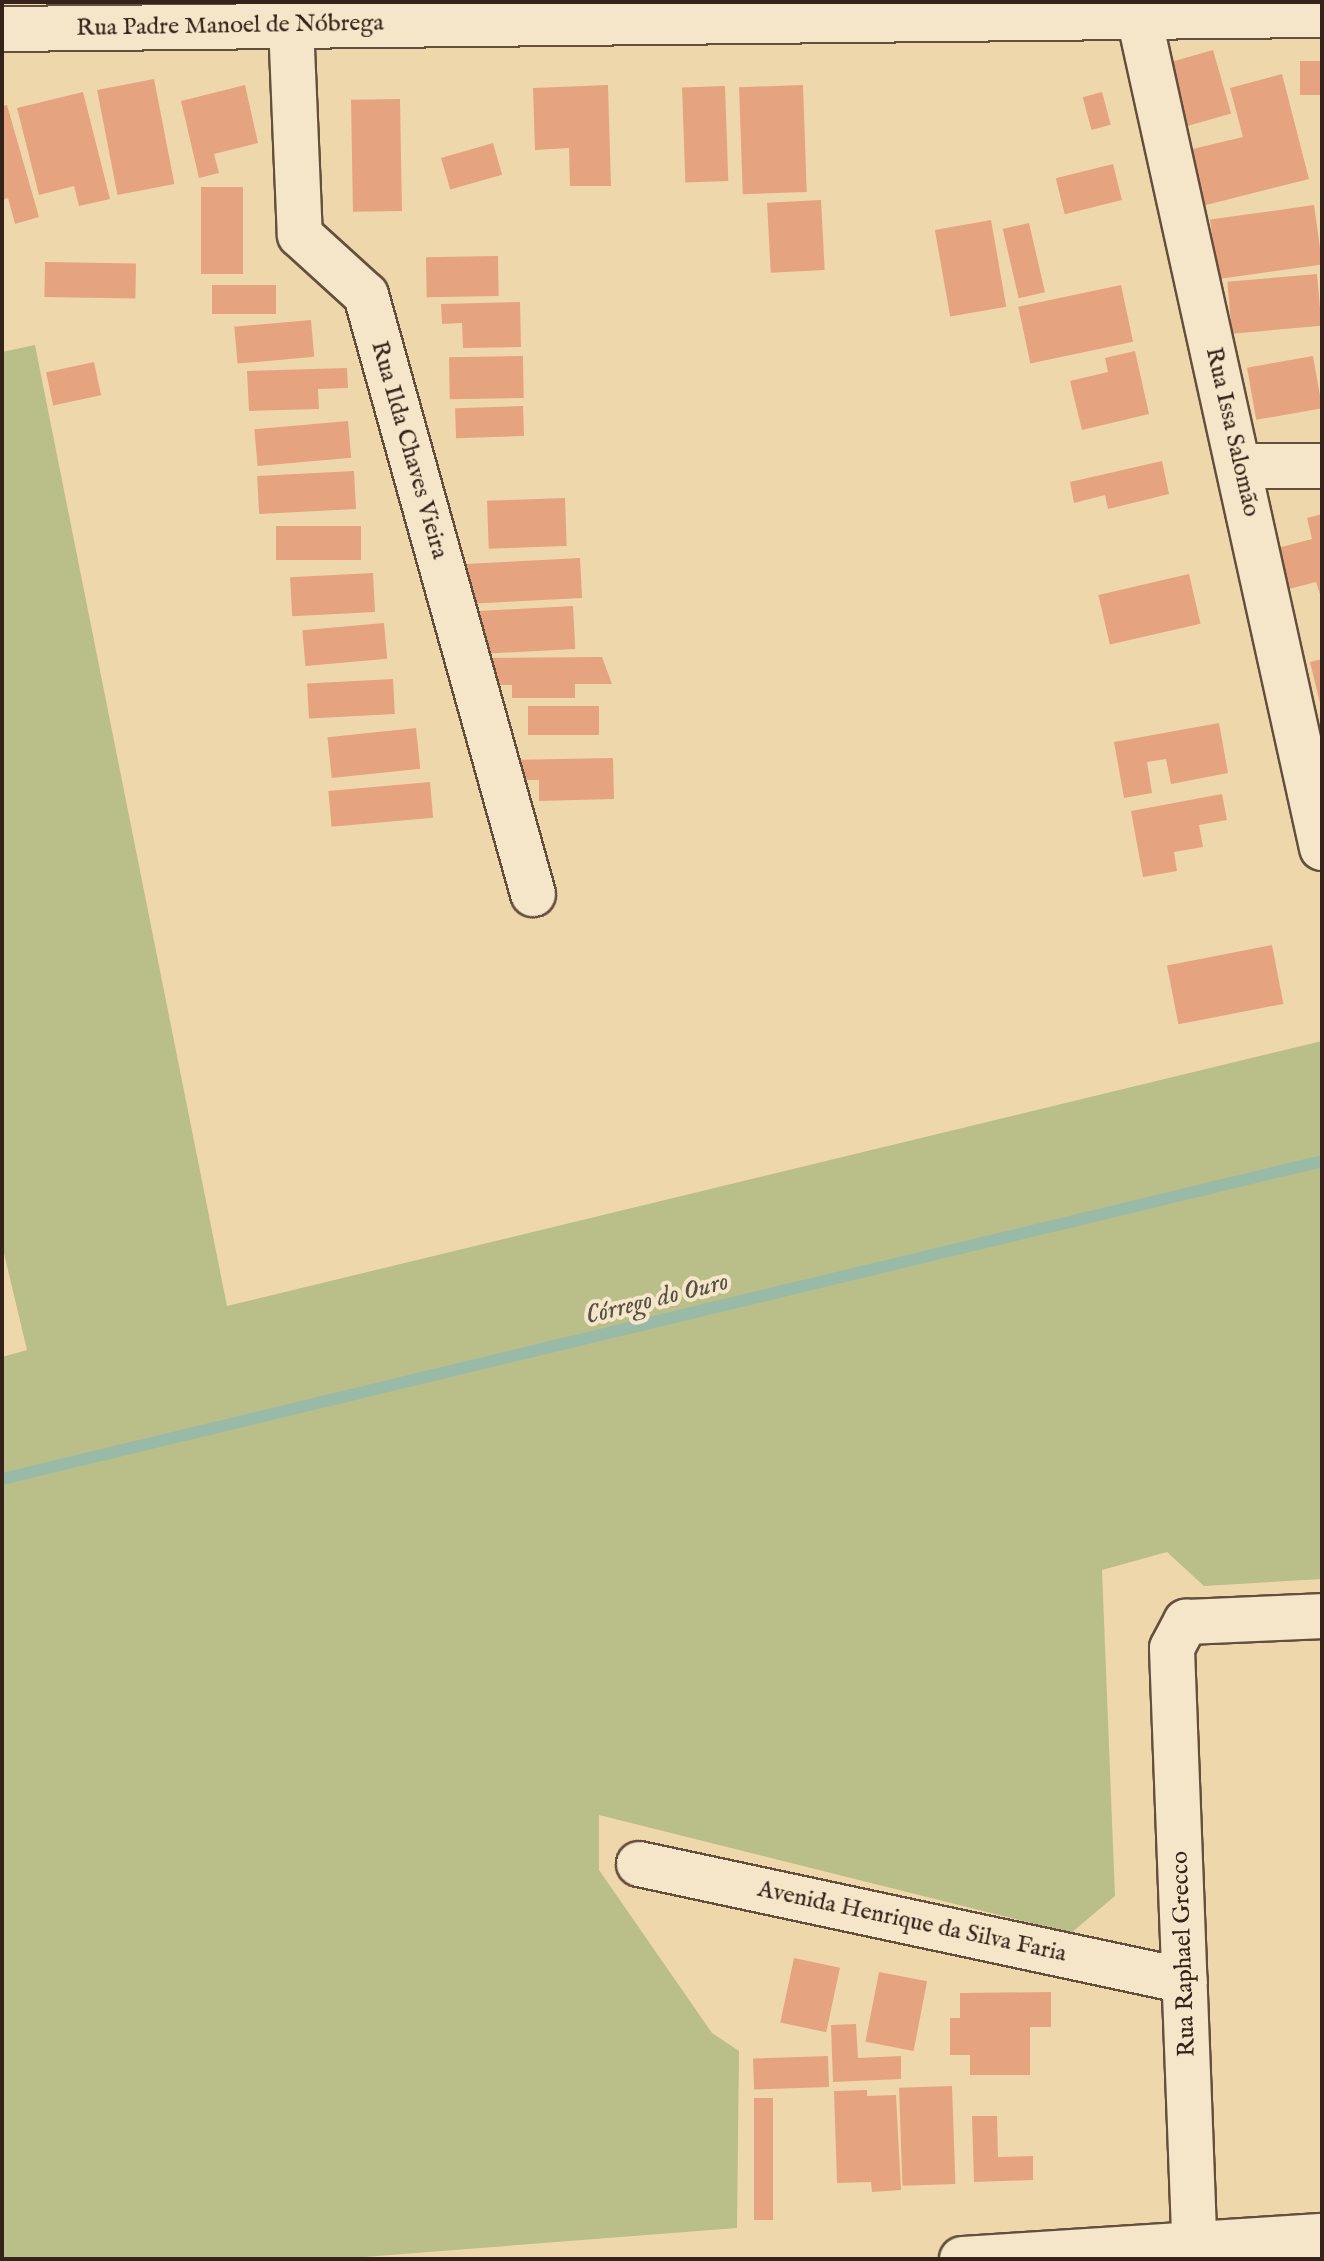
<!DOCTYPE html>
<meta charset="utf-8">
<style>
body{margin:0}
#map{position:relative;width:1324px;height:2261px;overflow:hidden;background:#efd7ac;font-family:"IM FELL English",serif}
div>[style]{position:absolute}
[style*='--x']{left:calc(var(--x)*1px);top:calc(var(--y)*1px);width:calc(var(--w)*1px);rotate:calc(var(--a)*1deg)}
.green>*{inset:0;background:#babe88}
.stream>*{height:12px;margin:-6px;padding:0 6px;transform-origin:6px;border-radius:6px;background:#9abaa8}
.building>*{inset:0;background:#e6a380;transform-origin:0 0}
.roads{filter:drop-shadow(2px 0 #644f3e) drop-shadow(-2px 0 #644f3e) drop-shadow(0 2px #644f3e) drop-shadow(0 -2px #644f3e)}
.minor>*{height:44px;margin:-22px;padding:0 22px;transform-origin:22px;border-radius:22px;background:#f5e5c9}
span{translate:-50% -50%;white-space:nowrap;text-align:center;line-height:1.15;-webkit-text-stroke:8px #f5e5c9;paint-order:stroke}
.street-label{font-size:24px;color:#35221a}
.water-label{font-size:26px;color:#535045;font-style:italic}
.frame{position:absolute;inset:0;border:4px solid #35221a;pointer-events:none}
</style>
<div id="map">
<div class="green">
<div style="clip-path:polygon(35px 345px,227px 1306px,1322px 1041px,1322px 1579px,1204px 1586px,1167px 1552px,1102px 1570px,1115px 1896px,1071px 1933px,599px 1815px,599px 1870px,712px 2033px,739px 2051px,737px 2228px,338px 2259px,2px 2259px,2px 1357px,27px 1350px,2px 1245px,2px 352px)"></div>
</div>
<div class="stream">
<div style="--x:2;--y:1479;--w:1358;--a:-13.54"></div>
</div>
<div class="building">
<div style="left:1213px;top:50px;width:66px;height:60px;rotate:74deg"></div>
<div style="left:1322px;top:61px;width:34px;height:22px;rotate:90deg"></div>
<div style="clip-path:polygon(1282px 74px,1309px 179px,1198px 207px,1184px 151px,1243px 137px,1230px 88px)"></div>
<div style="left:154px;top:79px;width:107px;height:58px;rotate:79deg"></div>
<div style="clip-path:polygon(245px 85px,258px 143px,214px 154px,219px 173px,199px 178px,181px 101px)"></div>
<div style="clip-path:polygon(608px 85px,611px 186px,570px 186px,569px 148px,535px 150px,533px 88px)"></div>
<div style="left:803px;top:85px;width:107px;height:64px;rotate:88deg"></div>
<div style="left:725px;top:86px;width:95px;height:43px;rotate:88deg"></div>
<div style="clip-path:polygon(83px 92px,110px 199px,79px 206px,74px 186px,39px 195px,17px 108px)"></div>
<div style="left:1102px;top:92px;width:34px;height:20px;rotate:75deg"></div>
<div style="left:400px;top:99px;width:112px;height:49px;rotate:89deg"></div>
<div style="clip-path:polygon(7px 105px,39px 217px,15px 224px,8px 198px,2px 200px,2px 106px)"></div>
<div style="left:493px;top:143px;width:33px;height:54px;rotate:74deg"></div>
<div style="left:1113px;top:164px;width:37px;height:59px;rotate:76deg"></div>
<div style="left:201px;top:187px;width:42px;height:87px"></div>
<div style="left:821px;top:200px;width:70px;height:54px;rotate:87deg"></div>
<div style="left:1314px;top:205px;width:60px;height:105px;rotate:82deg"></div>
<div style="left:991px;top:220px;width:88px;height:57px;rotate:80deg"></div>
<div style="left:1029px;top:223px;width:71px;height:27px;rotate:77deg"></div>
<div style="left:498px;top:256px;width:40px;height:72px;rotate:89deg"></div>
<div style="left:45px;top:262px;width:91px;height:35px;rotate:1deg"></div>
<div style="left:1317px;top:274px;width:52px;height:90px;rotate:85deg"></div>
<div style="left:276px;top:285px;width:29px;height:64px;rotate:90deg"></div>
<div style="left:1121px;top:285px;width:58px;height:105px;rotate:78deg"></div>
<div style="clip-path:polygon(520px 302px,521px 347px,463px 348px,462px 323px,442px 324px,441px 304px)"></div>
<div style="left:311px;top:320px;width:37px;height:77px;rotate:85deg"></div>
<div style="clip-path:polygon(1135px 351px,1149px 414px,1082px 430px,1070px 381px,1108px 372px,1105px 358px)"></div>
<div style="left:523px;top:356px;width:42px;height:74px;rotate:89deg"></div>
<div style="left:1313px;top:356px;width:53px;height:67px;rotate:80deg"></div>
<div style="left:94px;top:362px;width:34px;height:49px;rotate:78deg"></div>
<div style="clip-path:polygon(347px 368px,348px 388px,318px 389px,319px 409px,249px 411px,247px 371px)"></div>
<div style="left:523px;top:406px;width:30px;height:68px;rotate:88deg"></div>
<div style="left:348px;top:421px;width:37px;height:94px;rotate:85deg"></div>
<div style="clip-path:polygon(1162px 461px,1169px 494px,1108px 509px,1105px 495px,1074px 503px,1070px 482px)"></div>
<div style="left:354px;top:471px;width:38px;height:97px;rotate:87deg"></div>
<div style="left:565px;top:498px;width:48px;height:78px;rotate:88deg"></div>
<div style="clip-path:polygon(1322px 514px,1322px 601px,1316px 582px,1277px 592px,1266px 551px,1312px 539px,1307px 518px)"></div>
<div style="left:361px;top:526px;width:34px;height:85px;rotate:90deg"></div>
<div style="left:580px;top:558px;width:40px;height:120px;rotate:87deg"></div>
<div style="left:373px;top:573px;width:39px;height:83px;rotate:87deg"></div>
<div style="left:1189px;top:574px;width:51px;height:93px;rotate:77deg"></div>
<div style="left:573px;top:606px;width:43px;height:95px;rotate:87deg"></div>
<div style="left:384px;top:623px;width:36px;height:82px;rotate:85deg"></div>
<div style="clip-path:polygon(602px 657px,612px 684px,575px 684px,575px 698px,512px 698px,512px 685px,482px 685px,479px 658px)"></div>
<div style="clip-path:polygon(1322px 659px,1322px 707px,1321px 707px,1310px 662px)"></div>
<div style="left:393px;top:679px;width:35px;height:86px;rotate:87deg"></div>
<div style="left:599px;top:706px;width:29px;height:71px;rotate:90deg"></div>
<div style="clip-path:polygon(1219px 723px,1228px 773px,1171px 784px,1166px 759px,1147px 762px,1152px 793px,1124px 798px,1114px 742px)"></div>
<div style="left:416px;top:728px;width:41px;height:89px;rotate:84deg"></div>
<div style="clip-path:polygon(613px 758px,614px 799px,539px 801px,539px 780px,503px 780px,502px 760px)"></div>
<div style="left:430px;top:782px;width:36px;height:102px;rotate:85deg"></div>
<div style="clip-path:polygon(1222px 794px,1227px 820px,1199px 825px,1203px 847px,1174px 852px,1177px 871px,1143px 877px,1131px 811px)"></div>
<div style="left:1272px;top:945px;width:60px;height:107px;rotate:79deg"></div>
<div style="left:794px;top:1958px;width:47px;height:66px;rotate:12deg"></div>
<div style="left:879px;top:1972px;width:49px;height:71px;rotate:11deg"></div>
<div style="clip-path:polygon(1051px 1992px,1051px 2027px,1030px 2027px,1030px 2075px,970px 2075px,970px 2055px,950px 2055px,950px 2018px,960px 2018px,960px 1993px)"></div>
<div style="clip-path:polygon(856px 2024px,858px 2058px,901px 2056px,901px 2079px,833px 2082px,831px 2025px)"></div>
<div style="left:828px;top:2056px;width:31px;height:75px;rotate:88deg"></div>
<div style="left:952px;top:2086px;width:98px;height:53px;rotate:88deg"></div>
<div style="clip-path:polygon(867px 2090px,867px 2096px,896px 2095px,901px 2190px,872px 2192px,871px 2182px,837px 2183px,834px 2091px)"></div>
<div style="left:754px;top:2098px;width:19px;height:122px"></div>
<div style="clip-path:polygon(972px 2116px,997px 2116px,998px 2157px,1033px 2156px,1033px 2180px,974px 2182px)"></div>
</div>
<div class="roads">
<div class="minor">
<div style="--x:1139;--y:17;--w:851;--a:77.58"></div>
<div style="--x:291;--y:24;--w:211;--a:87.6"></div>
<div style="--x:300;--y:235;--w:89;--a:42.3"></div>
<div style="--x:366;--y:295;--w:622;--a:74.42"></div>
<div style="--x:2;--y:29;--w:1320;--a:-0.61"></div>
<div style="--x:1240;--y:466;--w:82;--a:0"></div>
<div style="--x:639;--y:1864;--w:558;--a:12.09"></div>
<div style="--x:962;--y:2259;--w:361;--a:-3.7"></div>
<div style="--x:1195;--y:2259;--w:611;--a:-92.16"></div>
<div style="--x:1172;--y:1648;--w:30;--a:-62"></div>
<div style="--x:1186;--y:1622;--w:136;--a:-2.5"></div>
</div>
</div>
<div class="street-label">
<span style="left:230px;top:26px;rotate:-1deg">Rua Padre Manoel de Nóbrega</span>
<span style="left:1232px;top:432px;rotate:77deg">Rua Issa Salomão</span>
<span style="left:409px;top:450px;rotate:74deg">Rua Ilda Chaves Vieira</span>
<span style="left:912px;top:1922px;rotate:12deg">Avenida Henrique da Silva Faria</span>
<span style="left:1184px;top:1954px;rotate:-92deg">Rua Raphael Grecco</span>
</div>
<div class="water-label">
<span style="left:657px;top:1299px;rotate:-14deg">Córrego do Ouro</span>
</div>
<div class="frame"></div>
</div>
